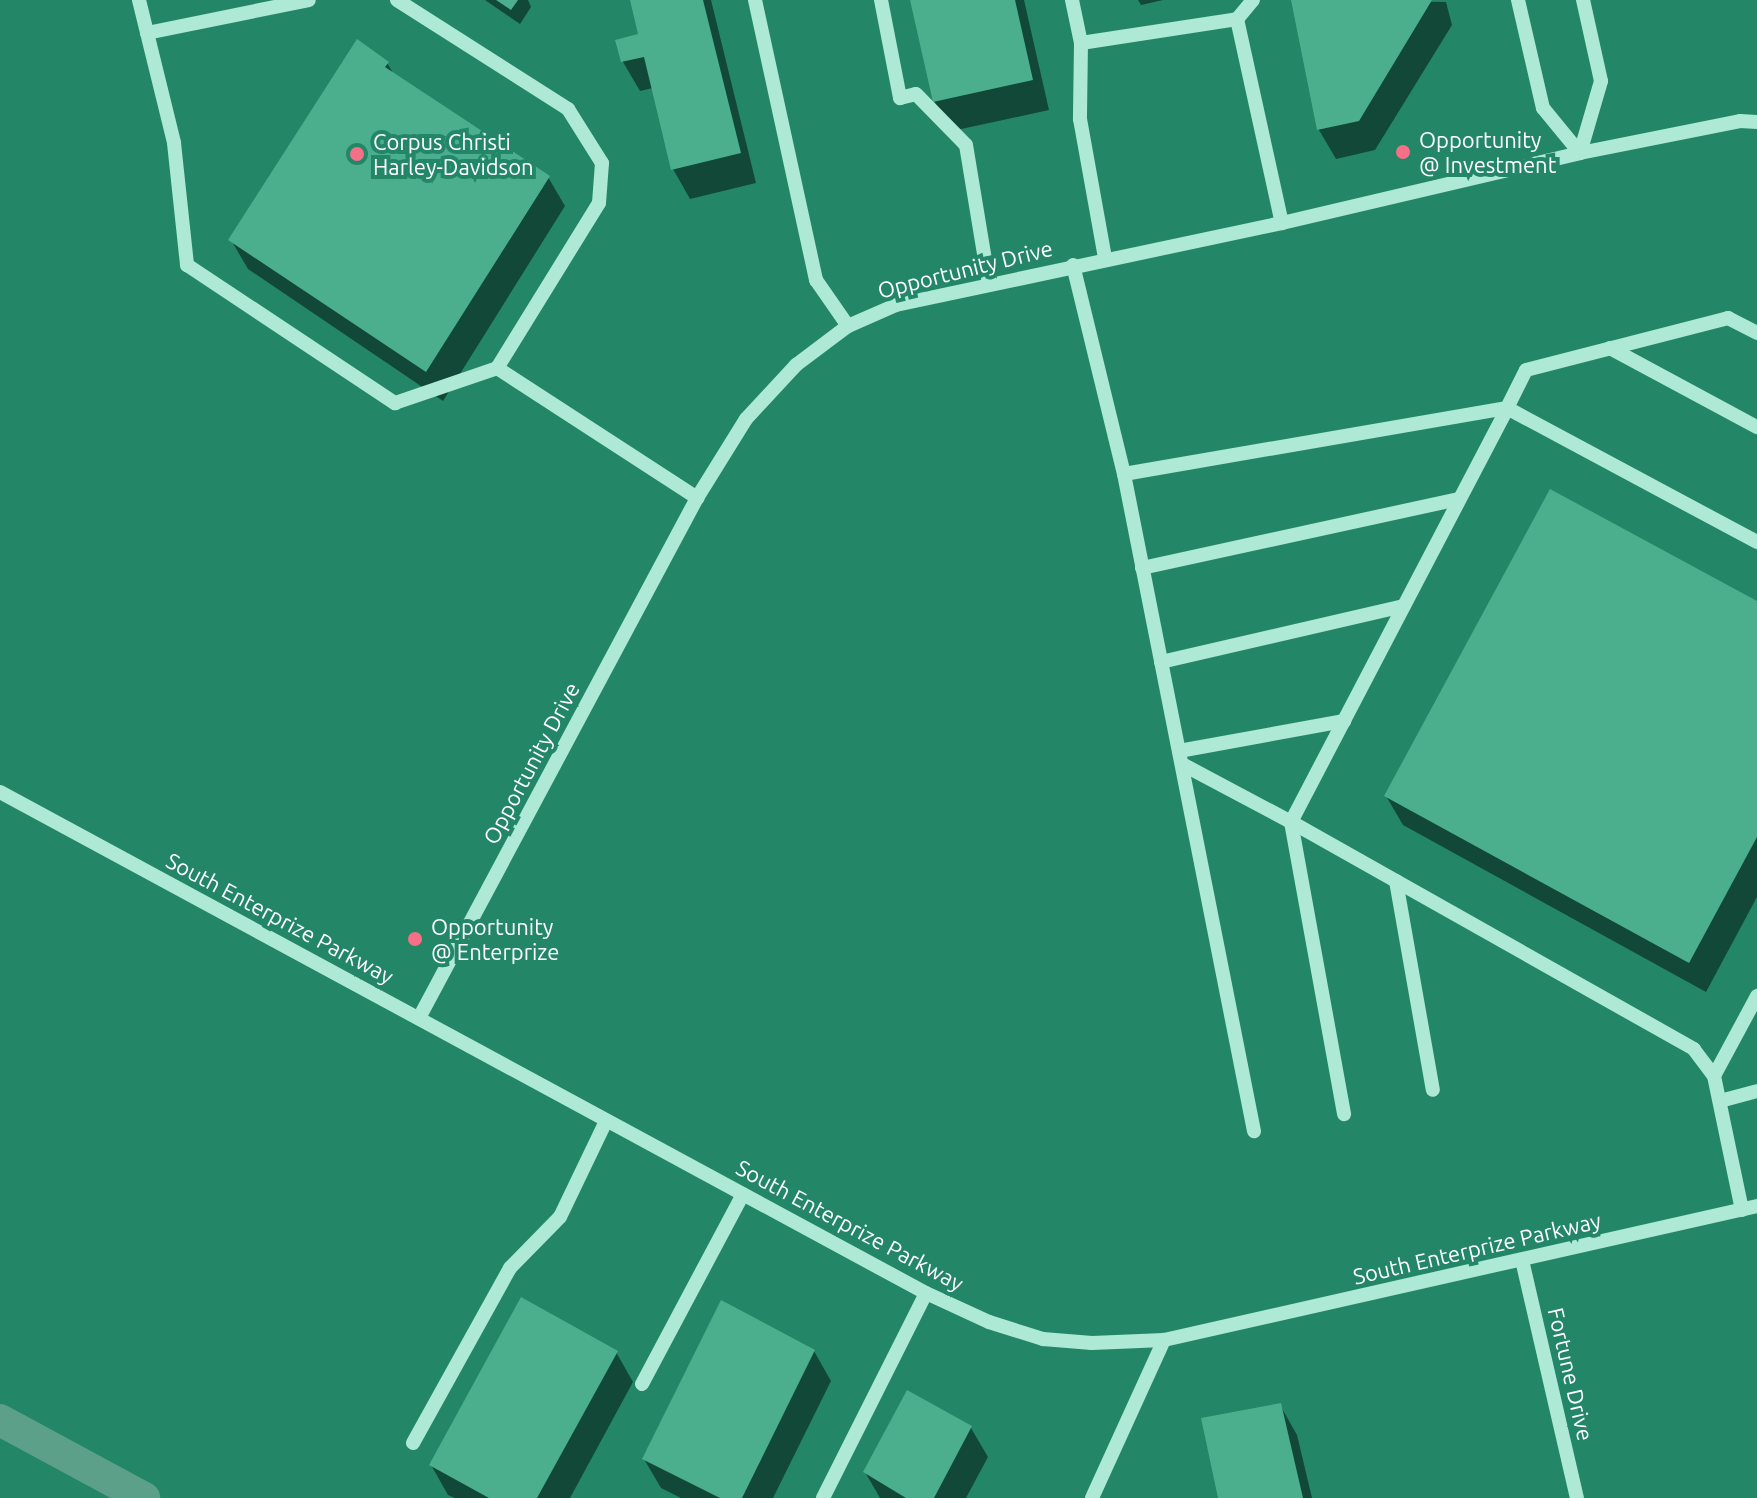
<!DOCTYPE html>
<style>
body{margin:0}
#map{position:relative;width:1757px;height:1498px;overflow:hidden;background:#238767;font-family:Ubuntu,sans-serif}
div>[style]{position:absolute}
[style*='--x']{left:calc(var(--x)*1px);top:calc(var(--y)*1px);width:calc(var(--w)*1px);rotate:calc(var(--a)*1deg)}
.shadow>*{inset:0;background:#0007}
.canal>*{height:32px;margin:-16px;padding:0 16px;transform-origin:16px;border-radius:16px;background:#5ca08a}
.building>*{inset:0;background:#4baf8e}
.minor>*{height:14px;margin:-7px;padding:0 7px;transform-origin:7px;border-radius:7px;background:#ade9d5}
.dots>*{width:22px;height:22px;translate:-50% -50%;box-sizing:border-box;border:4px solid #238767;border-radius:50%}
span{translate:-50% -50%;white-space:nowrap;text-align:center;line-height:1.15;-webkit-text-stroke:8px #238767;paint-order:stroke}
.poi-label{font-size:22px;color:#fff}
.left{translate:0 -50%;text-align:left}
.street-label{font-size:22px;color:#fff}
</style>
<div id="map">
<div class="shadow">
<div style="clip-path:polygon(485px 0,528px 0,531px 7px,520px 24px)"></div>
<div style="clip-path:polygon(632px 0,711px 0,756px 183px,690px 199px,673px 169px,653px 88px,640px 91px,623px 62px,617px 41px,640px 35px)"></div>
<div style="clip-path:polygon(912px 0,1024px 0,1049px 110px,952px 131px,934px 101px)"></div>
<div style="clip-path:polygon(1138px 0,1163px 0,1141px 5px)"></div>
<div style="clip-path:polygon(1293px 0,1446px 2px,1452px 25px,1375px 150px,1336px 159px,1319px 130px)"></div>
<div style="clip-path:polygon(387px 63px,395px 76px,548px 177px,565px 206px,443px 401px,248px 269px,231px 240px)"></div>
<div style="clip-path:polygon(1757px 603px,1757px 897px,1706px 992px,1403px 825px,1386px 796px)"></div>
<div style="clip-path:polygon(814px 1351px,831px 1381px,773px 1498px,681px 1498px,661px 1488px,644px 1459px)"></div>
<div style="clip-path:polygon(616px 1352px,633px 1382px,570px 1498px,455px 1498px,448px 1495px,431px 1465px)"></div>
<div style="clip-path:polygon(1280px 1405px,1297px 1435px,1312px 1498px,1220px 1498px)"></div>
<div style="clip-path:polygon(971px 1428px,988px 1457px,966px 1498px,880px 1498px,865px 1472px)"></div>
</div>
<div class="canal">
<div style="--x:0;--y:1420;--w:164;--a:28.4"></div>
</div>
<div class="building">
<div style="clip-path:polygon(496px 0,518px 0,511px 10px)"></div>
<div style="clip-path:polygon(630px 0,703px 0,741px 153px,671px 170px,644px 57px,621px 62px,615px 40px,638px 34px)"></div>
<div style="clip-path:polygon(910px 0,1015px 0,1033px 80px,933px 102px)"></div>
<div style="clip-path:polygon(1291px 0,1432px 0,1359px 121px,1317px 130px)"></div>
<div style="clip-path:polygon(357px 39px,389px 62px,385px 67px,550px 176px,426px 372px,228px 240px)"></div>
<div style="clip-path:polygon(1550px 489px,1757px 601px,1757px 837px,1689px 963px,1384px 796px)"></div>
<div style="clip-path:polygon(521px 1297px,618px 1351px,537px 1498px,489px 1498px,429px 1465px)"></div>
<div style="clip-path:polygon(721px 1300px,815px 1350px,742px 1498px,720px 1498px,642px 1459px)"></div>
<div style="clip-path:polygon(907px 1390px,972px 1426px,934px 1498px,906px 1498px,863px 1472px)"></div>
<div style="clip-path:polygon(1281px 1403px,1303px 1498px,1218px 1498px,1201px 1418px)"></div>
</div>
<div class="minor">
<div style="--x:139;--y:0;--w:147;--a:76.2"></div>
<div style="--x:174;--y:143;--w:123;--a:83.9"></div>
<div style="--x:187;--y:265;--w:250;--a:33.6"></div>
<div style="--x:395;--y:403;--w:108;--a:-18.9"></div>
<div style="--x:497;--y:368;--w:239;--a:33"></div>
<div style="--x:397;--y:0;--w:203;--a:32.5"></div>
<div style="--x:568;--y:109;--w:64;--a:57.8"></div>
<div style="--x:602;--y:163;--w:40;--a:94.3"></div>
<div style="--x:599;--y:203;--w:194;--a:121.7"></div>
<div style="--x:755;--y:0;--w:287;--a:77.7"></div>
<div style="--x:816;--y:280;--w:56;--a:55.2"></div>
<div style="--x:881;--y:0;--w:100;--a:79"></div>
<div style="--x:900;--y:98;--w:16;--a:-14"></div>
<div style="--x:916;--y:94;--w:71;--a:45.6"></div>
<div style="--x:966;--y:145;--w:141;--a:80.6"></div>
<div style="--x:1072;--y:0;--w:44;--a:78.2"></div>
<div style="--x:1081;--y:43;--w:158;--a:-8.7"></div>
<div style="--x:1253;--y:0;--w:25;--a:130"></div>
<div style="--x:1237;--y:19;--w:209;--a:77.6"></div>
<div style="--x:1518;--y:0;--w:111;--a:77"></div>
<div style="--x:1543;--y:108;--w:58;--a:50.6"></div>
<div style="--x:1580;--y:153;--w:75;--a:-73.7"></div>
<div style="--x:1601;--y:81;--w:83;--a:-102.5"></div>
<div style="--x:147;--y:33;--w:165;--a:-11.5"></div>
<div style="--x:1081;--y:43;--w:76;--a:90.8"></div>
<div style="--x:1080;--y:119;--w:141;--a:79.8"></div>
<div style="--x:1073;--y:265;--w:215;--a:76.3"></div>
<div style="--x:1124;--y:474;--w:389;--a:-9.8"></div>
<div style="--x:1507;--y:408;--w:42;--a:-63.4"></div>
<div style="--x:1526;--y:370;--w:209;--a:-14.4"></div>
<div style="--x:1728;--y:318;--w:33;--a:27"></div>
<div style="--x:1610;--y:348;--w:167;--a:28.3"></div>
<div style="--x:1124;--y:474;--w:670;--a:78.81"></div>
<div style="--x:1142;--y:568;--w:324;--a:-12.3"></div>
<div style="--x:1161;--y:662;--w:249;--a:-13"></div>
<div style="--x:1179;--y:751;--w:168;--a:-10.3"></div>
<div style="--x:1182;--y:764;--w:123;--a:28"></div>
<div style="--x:1291;--y:822;--w:297;--a:79.7"></div>
<div style="--x:0;--y:792;--w:1053;--a:28.42"></div>
<div style="--x:926;--y:1293;--w:69;--a:24.7"></div>
<div style="--x:989;--y:1322;--w:57;--a:17.5"></div>
<div style="--x:1043;--y:1339;--w:49;--a:4.7"></div>
<div style="--x:1092;--y:1343;--w:72;--a:-2.4"></div>
<div style="--x:1164;--y:1340;--w:608;--a:-12.73"></div>
<div style="--x:1396;--y:881;--w:212;--a:80"></div>
<div style="--x:419;--y:1018;--w:590;--a:-61.87"></div>
<div style="--x:697;--y:498;--w:93;--a:-58.2"></div>
<div style="--x:746;--y:419;--w:74;--a:-47.2"></div>
<div style="--x:796;--y:365;--w:65;--a:-36.9"></div>
<div style="--x:848;--y:326;--w:52;--a:-23.6"></div>
<div style="--x:896;--y:305;--w:395;--a:-12"></div>
<div style="--x:1282;--y:223;--w:306;--a:-13.2"></div>
<div style="--x:1580;--y:153;--w:163;--a:-11.3"></div>
<div style="--x:1740;--y:121;--w:17;--a:3"></div>
<div style="--x:1714;--y:1076;--w:91;--a:-61.7"></div>
<div style="--x:1720;--y:1101;--w:38;--a:-15"></div>
<div style="--x:1742;--y:1210;--w:137;--a:-101.8"></div>
<div style="--x:1714;--y:1076;--w:34;--a:-127"></div>
<div style="--x:1694;--y:1049;--w:463;--a:-150.6"></div>
<div style="--x:1291;--y:822;--w:467;--a:-62.4"></div>
<div style="--x:1507;--y:408;--w:284;--a:28.2"></div>
<div style="--x:1522;--y:1260;--w:244;--a:77"></div>
<div style="--x:642;--y:1384;--w:215;--a:-62"></div>
<div style="--x:413;--y:1443;--w:200;--a:-61"></div>
<div style="--x:510;--y:1268;--w:71;--a:-45.6"></div>
<div style="--x:560;--y:1217;--w:106;--a:-64.4"></div>
<div style="--x:823;--y:1498;--w:229;--a:-63.3"></div>
<div style="--x:1092;--y:1498;--w:174;--a:-65.5"></div>
</div>
<div class="dots">
<div style="left:1403px;top:152px;background:#f57086"></div>
<div style="left:357px;top:154px;background:#f57086"></div>
<div style="left:415px;top:939px;background:#f57086"></div>
</div>
<div class="poi-label">
<span class="left" style="left:1419px;top:152px">Opportunity<br>@ Investment</span>
<span class="left" style="left:373px;top:154px">Corpus Christi<br>Harley-Davidson</span>
<span class="left" style="left:431px;top:939px">Opportunity<br>@ Enterprize</span>
</div>
<div class="street-label">
<span style="left:965px;top:269px;rotate:-14deg">Opportunity Drive</span>
<span style="left:531px;top:763px;rotate:-62deg">Opportunity Drive</span>
<span style="left:280px;top:918px;rotate:28deg">South Enterprize Parkway</span>
<span style="left:850px;top:1225px;rotate:28deg">South Enterprize Parkway</span>
<span style="left:1477px;top:1248px;rotate:-13deg">South Enterprize Parkway</span>
<span style="left:1571px;top:1374px;rotate:77deg">Fortune Drive</span>
</div>
</div>
